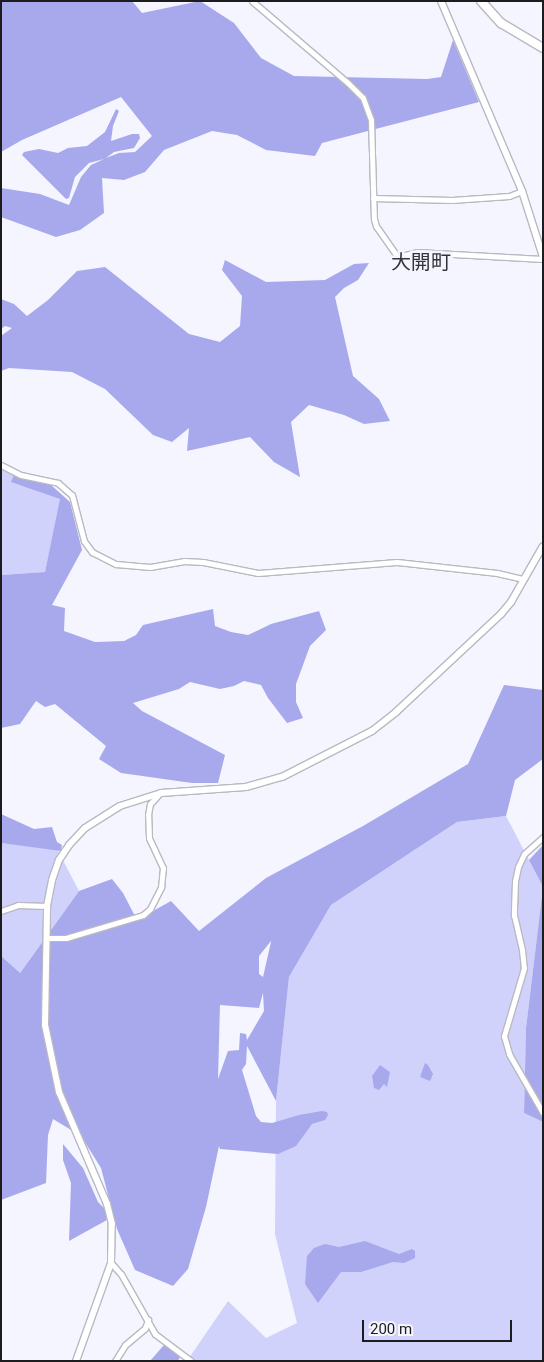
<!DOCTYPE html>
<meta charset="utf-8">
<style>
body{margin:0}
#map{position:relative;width:544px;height:1362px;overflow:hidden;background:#f4f5fe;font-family:Roboto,"Noto Sans JP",sans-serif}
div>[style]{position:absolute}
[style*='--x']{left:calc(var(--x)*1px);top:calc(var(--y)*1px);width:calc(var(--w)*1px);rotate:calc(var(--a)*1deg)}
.green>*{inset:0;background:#d0d2fb}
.forest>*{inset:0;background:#a8a9ed}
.roads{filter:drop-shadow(1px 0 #b8b9c1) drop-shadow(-1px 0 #b8b9c1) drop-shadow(0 1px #b8b9c1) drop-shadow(0 -1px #b8b9c1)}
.minor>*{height:5px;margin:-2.5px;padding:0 2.5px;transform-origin:2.5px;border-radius:2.5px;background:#fff}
.tertiary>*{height:6px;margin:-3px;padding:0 3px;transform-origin:3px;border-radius:3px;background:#fff}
.secondary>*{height:8px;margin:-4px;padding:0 4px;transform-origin:4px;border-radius:4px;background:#fff}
span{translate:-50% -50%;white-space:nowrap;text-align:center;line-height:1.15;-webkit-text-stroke:5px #f4f5fe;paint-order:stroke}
.quarter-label{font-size:20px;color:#34343b}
.frame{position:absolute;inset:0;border:2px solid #1c1c1f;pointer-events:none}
.scale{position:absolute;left:362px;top:1320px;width:150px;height:22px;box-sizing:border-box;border:2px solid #1c1c1f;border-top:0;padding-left:6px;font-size:15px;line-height:18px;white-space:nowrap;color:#1c1c1f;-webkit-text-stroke:4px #f4f5fe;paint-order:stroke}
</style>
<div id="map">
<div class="green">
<div style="clip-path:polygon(1px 469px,61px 499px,45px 572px,1px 575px)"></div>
<div style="clip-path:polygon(506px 816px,543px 887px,526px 1028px,524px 1113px,543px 1122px,543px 1361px,187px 1361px,228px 1301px,266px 1338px,297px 1323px,275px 1234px,276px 1101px,289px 977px,331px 905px,457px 822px)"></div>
<div style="clip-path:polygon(1px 843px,57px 849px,79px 891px,1px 999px)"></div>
</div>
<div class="forest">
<div style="clip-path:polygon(1px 1px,132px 1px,142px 13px,200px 1px,234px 23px,261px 58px,294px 76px,427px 79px,441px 77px,453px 40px,479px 102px,322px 143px,315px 156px,266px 150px,237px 135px,212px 131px,164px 150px,145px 172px,124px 180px,102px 178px,104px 213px,80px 230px,56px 237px,1px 217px,1px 188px,40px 194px,69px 205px,81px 177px,91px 165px,104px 159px,89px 163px,75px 177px,69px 198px,66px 199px,22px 155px,24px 152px,39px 149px,58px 153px,68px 148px,87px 146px,105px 132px,116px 109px,119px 111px,113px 126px,111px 141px,132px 134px,139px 134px,140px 138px,134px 148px,114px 152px,106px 158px,119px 153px,135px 152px,152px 136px,121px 97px,22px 140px,1px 152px)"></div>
<div style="clip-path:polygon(225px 260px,266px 282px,325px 280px,354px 264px,369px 263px,358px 280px,344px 288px,335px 297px,353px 376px,379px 399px,390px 421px,364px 424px,344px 415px,309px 405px,291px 422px,300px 477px,274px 462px,250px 437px,187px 451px,189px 428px,172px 442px,153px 435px,105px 389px,72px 372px,9px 368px,1px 371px,1px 336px,12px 328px,5px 326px,1px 329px,1px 299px,14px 304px,27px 316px,48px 300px,77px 271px,105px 267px,189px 334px,220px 342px,240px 326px,242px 296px,222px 270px)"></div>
<div style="clip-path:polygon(14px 475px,51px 485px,70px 502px,82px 550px,52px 605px,65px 608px,64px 631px,95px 642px,124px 641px,136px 635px,143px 625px,213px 609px,215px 626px,231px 632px,248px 635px,271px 624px,319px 611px,326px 630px,310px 646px,296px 684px,296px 702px,303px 718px,287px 723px,268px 698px,261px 685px,244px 681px,234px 686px,220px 689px,190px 682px,179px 689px,133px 703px,142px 711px,225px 755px,218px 783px,192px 783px,121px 773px,99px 759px,106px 746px,55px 704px,45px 707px,36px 701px,20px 724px,1px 728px,1px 575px,45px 572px,60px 499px,11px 482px)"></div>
<div style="clip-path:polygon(evenodd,504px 685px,543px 690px,543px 759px,515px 780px,506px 816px,457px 822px,331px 905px,289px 977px,276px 1101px,247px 1046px,246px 1064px,242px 1070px,256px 1116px,261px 1122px,272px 1123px,299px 1115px,322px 1111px,327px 1112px,328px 1115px,325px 1120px,312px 1124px,296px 1146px,278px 1154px,220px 1149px,219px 1146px,206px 1207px,188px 1269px,173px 1286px,135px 1270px,117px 1229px,101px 1168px,81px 1136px,53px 1119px,48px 1135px,46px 1183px,1px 1200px,1px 956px,20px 973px,79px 891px,112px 879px,123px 893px,137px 920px,171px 901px,199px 931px,266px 878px,363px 826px,468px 764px,504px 685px,271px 941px,271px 942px,263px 977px,259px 974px,259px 956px,271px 941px,504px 685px,263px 993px,264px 1011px,247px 1040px,246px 1034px,240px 1033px,239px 1050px,228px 1051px,218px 1079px,220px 1005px,259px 1008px,263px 993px)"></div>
<div style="clip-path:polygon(1px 814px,34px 829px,52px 827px,57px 842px,62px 845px,61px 851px,1px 843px)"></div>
<div style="clip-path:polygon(543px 845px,543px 1122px,524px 1113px,526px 1028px,543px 887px,529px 860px)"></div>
<div style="clip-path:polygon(425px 1063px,428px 1065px,433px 1074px,430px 1081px,420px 1077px)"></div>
<div style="clip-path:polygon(380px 1065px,390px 1072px,387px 1087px,384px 1084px,379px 1090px,374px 1088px,372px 1076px)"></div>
<div style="clip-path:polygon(63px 1144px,83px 1168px,98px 1202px,105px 1209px,107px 1220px,69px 1241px,71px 1183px,63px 1160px)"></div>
<div style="clip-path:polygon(365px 1241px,399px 1254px,412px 1249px,415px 1251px,415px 1258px,404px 1263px,393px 1262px,361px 1272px,341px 1272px,318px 1303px,305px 1284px,307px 1256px,314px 1248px,325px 1244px,339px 1247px)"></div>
<div style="clip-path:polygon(164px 1345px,180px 1357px,178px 1361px,150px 1361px)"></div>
</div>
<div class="roads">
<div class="minor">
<div style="--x:252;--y:1;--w:126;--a:40.5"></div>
<div style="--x:348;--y:83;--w:21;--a:45"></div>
<div style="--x:363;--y:98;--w:23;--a:70"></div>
<div style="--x:371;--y:120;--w:99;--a:88.3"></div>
<div style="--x:374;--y:219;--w:7;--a:74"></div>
<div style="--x:376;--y:226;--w:35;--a:55"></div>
<div style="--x:396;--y:255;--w:5;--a:11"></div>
<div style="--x:401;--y:256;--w:16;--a:-14"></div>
<div style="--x:417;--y:252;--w:126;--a:3.2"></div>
<div style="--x:373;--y:198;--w:79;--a:1.5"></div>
<div style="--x:452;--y:200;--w:57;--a:-4"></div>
<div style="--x:509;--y:196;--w:14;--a:-21"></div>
<div style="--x:1;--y:465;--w:22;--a:27"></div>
<div style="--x:21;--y:475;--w:38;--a:12"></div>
<div style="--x:58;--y:483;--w:18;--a:41"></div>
<div style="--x:72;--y:495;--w:48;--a:75.4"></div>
<div style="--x:84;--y:541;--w:14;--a:54"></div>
<div style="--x:92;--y:552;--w:27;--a:27"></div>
<div style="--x:116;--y:564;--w:34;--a:5"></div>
<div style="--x:150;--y:567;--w:35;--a:-10"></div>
<div style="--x:184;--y:561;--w:19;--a:3"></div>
<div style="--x:203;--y:562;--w:56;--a:11.3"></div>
<div style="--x:258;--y:573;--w:139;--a:-4.5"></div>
<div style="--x:397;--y:562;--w:101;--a:6.3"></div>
<div style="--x:497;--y:573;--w:26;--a:13"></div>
<div style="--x:543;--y:837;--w:25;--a:138"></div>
<div style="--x:524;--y:854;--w:14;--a:115"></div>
<div style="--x:518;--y:867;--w:14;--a:102"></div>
<div style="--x:515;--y:881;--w:34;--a:92"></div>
<div style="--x:514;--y:915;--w:36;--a:77"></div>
<div style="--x:522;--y:950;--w:18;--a:84"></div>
<div style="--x:524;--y:968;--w:71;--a:106.4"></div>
<div style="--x:504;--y:1036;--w:19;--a:74"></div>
<div style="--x:509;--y:1054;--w:68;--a:60"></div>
<div style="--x:1;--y:911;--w:18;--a:-19"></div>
<div style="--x:18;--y:905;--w:29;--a:2"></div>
<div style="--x:47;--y:938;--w:19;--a:0"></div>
<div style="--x:66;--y:938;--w:80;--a:-16.6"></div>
<div style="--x:143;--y:915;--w:9;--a:-41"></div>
<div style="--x:150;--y:909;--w:25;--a:-63"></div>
<div style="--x:161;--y:887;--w:19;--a:-84"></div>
<div style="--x:163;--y:868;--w:33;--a:-115"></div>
<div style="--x:149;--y:838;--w:23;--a:-92"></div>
<div style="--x:148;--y:815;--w:11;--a:-80"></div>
<div style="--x:150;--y:804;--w:15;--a:-48"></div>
<div style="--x:111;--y:1263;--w:15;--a:48"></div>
<div style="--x:121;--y:1274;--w:69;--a:60.5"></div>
<div style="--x:155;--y:1334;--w:45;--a:36.9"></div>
<div style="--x:115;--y:1361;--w:19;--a:-58"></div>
<div style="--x:125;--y:1345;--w:26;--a:-40"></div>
<div style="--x:145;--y:1328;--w:9;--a:-69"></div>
</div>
<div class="tertiary">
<div style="--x:441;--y:1;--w:207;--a:66.9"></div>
<div style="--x:522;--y:191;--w:69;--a:72.3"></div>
<div style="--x:76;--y:1361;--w:104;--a:-70.3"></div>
<div style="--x:111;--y:1263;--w:39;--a:-89"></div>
<div style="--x:112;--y:1224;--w:21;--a:-104"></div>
<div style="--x:107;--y:1204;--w:122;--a:-113.2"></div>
<div style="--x:59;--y:1092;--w:68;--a:-101.8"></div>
<div style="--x:45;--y:1025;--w:119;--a:-89"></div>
<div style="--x:47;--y:906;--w:26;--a:-79"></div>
<div style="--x:52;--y:880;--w:21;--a:-71"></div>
<div style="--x:59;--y:860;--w:18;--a:-56"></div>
<div style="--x:69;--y:845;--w:23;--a:-47"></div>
<div style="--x:85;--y:828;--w:41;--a:-32.2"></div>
<div style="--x:120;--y:806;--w:43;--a:-17.6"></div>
<div style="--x:161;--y:793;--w:85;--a:-4"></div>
<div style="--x:246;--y:787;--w:37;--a:-16"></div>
<div style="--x:282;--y:777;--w:101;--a:-27.1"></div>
<div style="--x:372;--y:731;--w:31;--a:-38"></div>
<div style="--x:396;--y:712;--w:144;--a:-43"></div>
<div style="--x:501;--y:614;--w:16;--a:-50"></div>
<div style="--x:511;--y:602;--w:64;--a:-60.3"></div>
</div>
<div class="secondary">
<div style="--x:481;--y:1;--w:30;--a:48"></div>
<div style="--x:501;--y:23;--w:49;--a:30.8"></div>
</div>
</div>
<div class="quarter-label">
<span style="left:421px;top:262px">大開町</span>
</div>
<div class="frame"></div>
<div class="scale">200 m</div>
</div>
